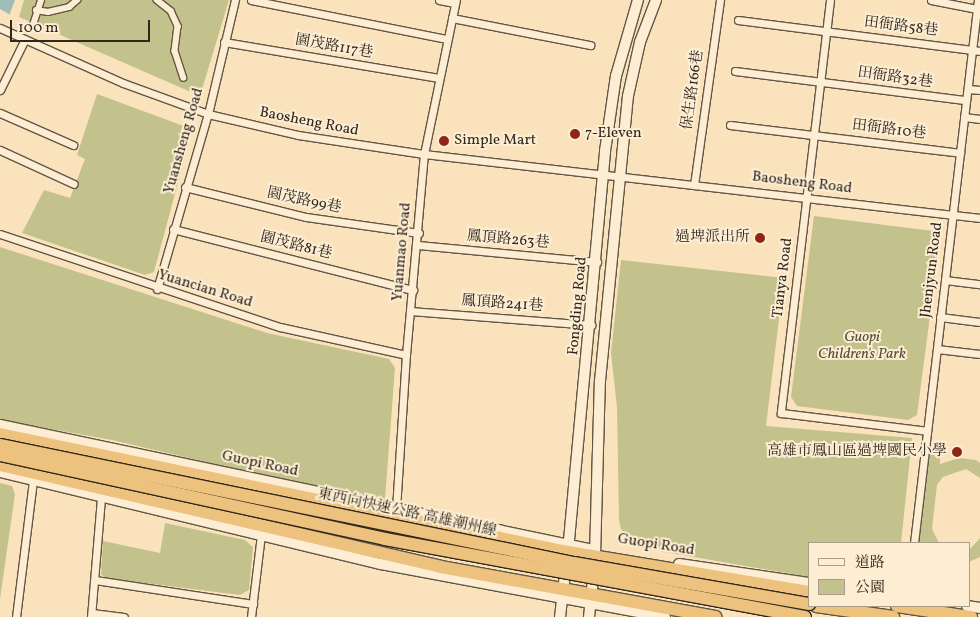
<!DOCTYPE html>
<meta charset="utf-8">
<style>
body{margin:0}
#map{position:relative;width:980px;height:617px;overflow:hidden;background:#fae3bc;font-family:Vollkorn,"Noto Serif TC",serif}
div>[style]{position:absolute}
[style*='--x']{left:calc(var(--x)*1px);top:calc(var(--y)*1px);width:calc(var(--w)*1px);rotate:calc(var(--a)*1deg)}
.green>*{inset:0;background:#c3c28d}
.water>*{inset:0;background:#a0bdb8}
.pier>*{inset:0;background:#fae3bc}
.roads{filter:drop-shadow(1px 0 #625645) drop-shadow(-1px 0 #625645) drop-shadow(0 1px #625645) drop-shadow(0 -1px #625645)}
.pedestrian>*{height:5.5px;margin:-2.75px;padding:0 2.75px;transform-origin:2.75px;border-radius:2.75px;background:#fcedd3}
.minor>*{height:7px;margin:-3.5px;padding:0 3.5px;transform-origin:3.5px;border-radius:3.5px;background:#fcedd3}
.secondary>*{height:10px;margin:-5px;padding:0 5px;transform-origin:5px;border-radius:5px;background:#fcedd3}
.trunk>*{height:12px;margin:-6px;padding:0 6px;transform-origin:6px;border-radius:6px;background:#edc27e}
.bridges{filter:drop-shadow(1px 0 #30271d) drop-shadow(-1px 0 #30271d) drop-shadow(0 1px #30271d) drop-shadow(0 -1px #30271d)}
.trunk-bridge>*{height:12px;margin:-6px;padding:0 6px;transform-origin:6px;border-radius:6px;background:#edc27e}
.dots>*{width:14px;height:14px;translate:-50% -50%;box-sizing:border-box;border:2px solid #fcedd3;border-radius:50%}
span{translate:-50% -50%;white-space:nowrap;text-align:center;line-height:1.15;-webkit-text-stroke:4px #fcedd3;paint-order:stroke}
.street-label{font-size:15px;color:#30271d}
.poi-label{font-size:15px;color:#30271d}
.left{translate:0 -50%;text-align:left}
.right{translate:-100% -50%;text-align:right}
.park-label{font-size:15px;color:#554e39;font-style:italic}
.legend{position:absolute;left:808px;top:542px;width:162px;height:65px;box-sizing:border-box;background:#fcedd3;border:1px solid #aa9e8a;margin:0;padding:6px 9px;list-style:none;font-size:15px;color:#30271d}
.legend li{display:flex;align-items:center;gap:10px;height:25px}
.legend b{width:25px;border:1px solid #aa9e8a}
.scale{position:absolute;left:10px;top:20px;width:140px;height:22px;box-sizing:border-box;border:2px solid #30271d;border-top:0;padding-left:6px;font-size:15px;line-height:18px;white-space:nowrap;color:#30271d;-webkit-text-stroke:4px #fcedd3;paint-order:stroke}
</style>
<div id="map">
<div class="green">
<div style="clip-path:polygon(24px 0,229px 0,200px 96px,19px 17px)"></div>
<div style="clip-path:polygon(97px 94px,189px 128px,191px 134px,154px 272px,145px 275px,22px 233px,44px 190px,70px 198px,85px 159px,77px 155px)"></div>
<div style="clip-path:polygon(814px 216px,941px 232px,917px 415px,908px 420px,797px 406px,791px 397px)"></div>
<div style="clip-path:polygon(0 247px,267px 333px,389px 359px,395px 368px,385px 499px,377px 502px,112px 440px,0 420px)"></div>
<div style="clip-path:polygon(621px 260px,784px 278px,766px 426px,912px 438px,901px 543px,809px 543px,809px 577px,636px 547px,621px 529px,619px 520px,617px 407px,611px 353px)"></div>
<div style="clip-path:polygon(929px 454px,940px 455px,940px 464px,959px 458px,976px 460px,980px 463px,980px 478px,966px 469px,943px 477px,937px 485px,932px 529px,939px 543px,919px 543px)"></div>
<div style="clip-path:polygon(0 483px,12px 486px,15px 494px,0 599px)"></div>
<div style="clip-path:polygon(165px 523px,245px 540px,253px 547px,249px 590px,240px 595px,105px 578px,101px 574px,103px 541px,160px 553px)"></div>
<div style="clip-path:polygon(980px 538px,980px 557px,969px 562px,969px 550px)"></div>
</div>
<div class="water">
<div style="clip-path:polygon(0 0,15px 0,0 40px)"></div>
</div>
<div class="pier">
<div style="clip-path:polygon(0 9px,12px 16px,0 43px)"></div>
</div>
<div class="roads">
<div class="pedestrian">
<div style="--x:157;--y:0;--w:18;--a:38"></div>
<div style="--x:171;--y:11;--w:17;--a:65"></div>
<div style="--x:178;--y:26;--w:25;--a:97"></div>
<div style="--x:175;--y:51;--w:28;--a:72"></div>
<div style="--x:36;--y:10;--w:12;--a:9"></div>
<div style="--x:48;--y:12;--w:22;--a:-13"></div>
<div style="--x:69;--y:7;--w:11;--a:-41"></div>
<div style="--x:33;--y:25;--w:26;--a:-72"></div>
</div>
<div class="minor">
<div style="--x:251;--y:0;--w:200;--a:11.3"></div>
<div style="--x:439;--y:0;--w:16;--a:11"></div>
<div style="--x:830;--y:0;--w:416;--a:96.8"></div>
<div style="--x:781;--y:413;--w:147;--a:7"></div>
<div style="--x:931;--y:0;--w:47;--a:11.1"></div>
<div style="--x:452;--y:18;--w:141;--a:11.1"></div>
<div style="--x:738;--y:20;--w:244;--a:7.3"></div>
<div style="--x:0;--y:28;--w:135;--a:24.1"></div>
<div style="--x:123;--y:83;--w:90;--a:20"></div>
<div style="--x:208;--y:114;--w:92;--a:13.1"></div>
<div style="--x:298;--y:135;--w:127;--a:8.6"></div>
<div style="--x:424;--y:154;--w:560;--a:6.57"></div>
<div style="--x:224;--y:42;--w:218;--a:9.5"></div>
<div style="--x:735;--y:71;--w:233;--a:7.2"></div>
<div style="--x:968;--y:89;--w:12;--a:5"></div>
<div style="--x:0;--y:90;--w:55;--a:-63.9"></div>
<div style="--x:0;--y:113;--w:80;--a:23.7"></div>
<div style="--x:964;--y:117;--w:16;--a:7"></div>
<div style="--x:730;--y:125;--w:232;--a:6.9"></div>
<div style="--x:0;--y:150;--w:81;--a:24.7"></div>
<div style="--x:694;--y:185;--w:187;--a:-82"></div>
<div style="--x:185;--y:187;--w:125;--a:13.9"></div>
<div style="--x:306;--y:217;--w:114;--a:8.1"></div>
<div style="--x:173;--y:229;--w:248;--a:14.3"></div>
<div style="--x:0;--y:234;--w:295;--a:18.4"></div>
<div style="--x:280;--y:327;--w:129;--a:12.5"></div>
<div style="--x:418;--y:245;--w:180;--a:5.4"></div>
<div style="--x:945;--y:280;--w:35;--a:7"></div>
<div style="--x:157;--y:289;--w:182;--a:-73.8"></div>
<div style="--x:208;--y:114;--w:117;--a:-76.7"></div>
<div style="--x:410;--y:311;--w:182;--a:4.4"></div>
<div style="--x:940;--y:317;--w:40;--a:7.1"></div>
<div style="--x:937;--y:349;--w:43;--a:6.6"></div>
<div style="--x:396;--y:509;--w:154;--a:-86.3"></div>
<div style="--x:406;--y:355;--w:202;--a:-84.9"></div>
<div style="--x:424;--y:154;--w:157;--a:-78.3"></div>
<div style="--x:914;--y:543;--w:547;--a:-83.28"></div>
<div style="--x:95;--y:580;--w:160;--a:8.6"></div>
<div style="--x:92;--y:613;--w:32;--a:7"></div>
<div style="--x:16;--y:617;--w:137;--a:-82.9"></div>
<div style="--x:91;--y:617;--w:119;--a:-85.2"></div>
<div style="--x:251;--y:617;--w:84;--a:-83.1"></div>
</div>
<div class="secondary">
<div style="--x:0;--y:425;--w:606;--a:11.9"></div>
<div style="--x:0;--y:472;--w:392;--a:13.6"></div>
<div style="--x:381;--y:564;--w:289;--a:10.6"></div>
<div style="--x:568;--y:551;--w:402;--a:-84.7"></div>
<div style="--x:605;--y:151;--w:76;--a:-81.7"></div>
<div style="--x:616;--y:76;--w:79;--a:-73.9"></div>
<div style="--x:595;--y:556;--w:175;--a:-88.4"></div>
<div style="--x:600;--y:381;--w:286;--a:-84.4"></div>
<div style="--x:628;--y:96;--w:55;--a:-77.5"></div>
<div style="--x:640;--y:42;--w:45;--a:-69.1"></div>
<div style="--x:679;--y:564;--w:131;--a:8.3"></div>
<div style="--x:967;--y:606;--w:13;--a:9"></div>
<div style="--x:560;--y:617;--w:52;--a:-83.4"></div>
<div style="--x:589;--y:617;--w:47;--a:-83.9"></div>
</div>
<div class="trunk">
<div style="--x:0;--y:434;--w:580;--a:11.74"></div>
<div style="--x:568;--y:552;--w:244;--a:9.4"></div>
<div style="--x:0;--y:465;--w:453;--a:13"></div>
<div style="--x:441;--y:567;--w:279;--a:10.3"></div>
<div style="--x:816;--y:606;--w:78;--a:8.1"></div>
<div style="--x:897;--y:606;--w:75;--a:8.5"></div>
</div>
</div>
<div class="bridges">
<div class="trunk-bridge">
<div style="--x:0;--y:445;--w:586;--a:11.62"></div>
<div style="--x:574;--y:563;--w:239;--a:9.9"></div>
<div style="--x:0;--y:455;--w:394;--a:12.3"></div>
<div style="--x:385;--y:539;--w:427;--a:10.5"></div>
</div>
</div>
<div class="dots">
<div style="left:575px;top:134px;background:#8f2418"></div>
<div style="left:444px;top:141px;background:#8f2418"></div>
<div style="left:760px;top:238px;background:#8f2418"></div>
<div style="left:957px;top:452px;background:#8f2418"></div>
</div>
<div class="street-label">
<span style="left:901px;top:27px;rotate:7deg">田衙路58巷</span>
<span style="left:334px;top:47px;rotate:10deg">園茂路117巷</span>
<span style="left:895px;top:78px;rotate:8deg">田衙路32巷</span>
<span style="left:693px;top:90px;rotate:-82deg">保生路166巷</span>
<span style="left:309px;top:122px;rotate:11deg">Baosheng Road</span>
<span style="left:889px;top:130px;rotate:7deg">田衙路10巷</span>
<span style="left:184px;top:141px;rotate:-74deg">Yuansheng Road</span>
<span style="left:802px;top:183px;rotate:7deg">Baosheng Road</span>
<span style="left:304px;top:201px;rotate:12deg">園茂路99巷</span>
<span style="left:508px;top:240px;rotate:5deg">鳳頂路263巷</span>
<span style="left:296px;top:246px;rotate:14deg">園茂路81巷</span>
<span style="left:402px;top:252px;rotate:-85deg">Yuanmao Road</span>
<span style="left:932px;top:270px;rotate:-83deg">Jhenjyun Road</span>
<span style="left:783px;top:278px;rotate:-83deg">Tianya Road</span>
<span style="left:205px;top:289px;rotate:17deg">Yuancian Road</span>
<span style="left:502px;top:304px;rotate:4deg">鳳頂路241巷</span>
<span style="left:578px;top:306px;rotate:-85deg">Fongding Road</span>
<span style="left:260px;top:464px;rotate:12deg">Guopi Road</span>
<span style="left:407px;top:513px;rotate:12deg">東西向快速公路 高雄潮州線</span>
<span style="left:656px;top:545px;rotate:9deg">Guopi Road</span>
</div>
<div class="poi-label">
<span class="left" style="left:585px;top:134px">7-Eleven</span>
<span class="left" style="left:454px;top:141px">Simple Mart</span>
<span class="right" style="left:750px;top:238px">過埤派出所</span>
<span class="right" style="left:947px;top:452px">高雄市鳳山區過埤國民小學</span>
</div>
<div class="park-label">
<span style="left:862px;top:346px">Guopi<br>Children's Park</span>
</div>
<ul class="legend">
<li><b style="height:6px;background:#fcedd3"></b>道路</li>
<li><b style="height:14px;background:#c3c28d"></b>公園</li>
</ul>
<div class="scale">100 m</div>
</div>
